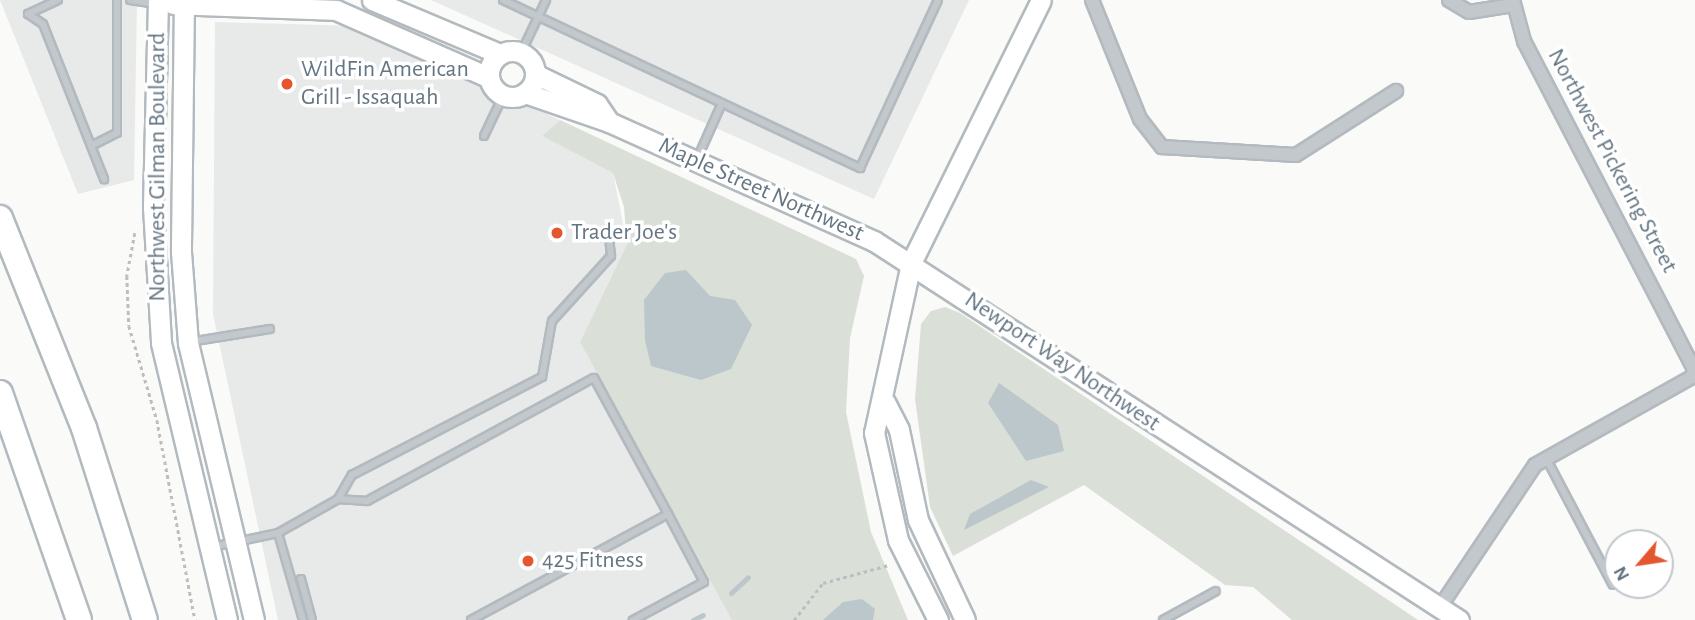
<!DOCTYPE html>
<style>
body{margin:0}
#map{position:relative;width:1695px;height:620px;overflow:hidden;background:#fafaf8;font-family:"Alegreya Sans",sans-serif}
div>[style]{position:absolute}
[style*='--x']{left:calc(var(--x)*1px);top:calc(var(--y)*1px);width:calc(var(--w)*1px);rotate:calc(var(--a)*1deg)}
.built>*{inset:0;background:#e8e9e9}
.green>*{inset:0;background:#dadfd7}
.water>*{inset:0;background:#bbc7cb}
.stream>*{height:5px;margin:-2.5px;padding:0 2.5px;transform-origin:2.5px;border-radius:2.5px;background:#bbc7cb}
.path>*{height:2.5px;margin-top:-1.25px;transform-origin:0;background:repeating-linear-gradient(90deg,#bbbfc2 0 3.5px,transparent 0 7px)}
.roads{filter:drop-shadow(2px 0 #b3babf) drop-shadow(-2px 0 #b3babf) drop-shadow(0 2px #b3babf) drop-shadow(0 -2px #b3babf)}
.lane>*{height:6px;margin:-3px;padding:0 3px;transform-origin:3px;border-radius:3px;background:#c3c8cc}
.street>*{height:12px;margin:-6px;padding:0 6px;transform-origin:6px;border-radius:6px;background:#c3c8cc}
.secondary>*{height:19px;margin:-9.5px;padding:0 9.5px;transform-origin:9.5px;border-radius:9.5px;background:#fff}
.secondary>.ring{margin:-9.5px;padding:0;box-sizing:content-box;background:none;border:19px solid #fff;border-radius:50%}
.highway>*{height:24px;margin:-12px;padding:0 12px;transform-origin:12px;border-radius:12px;background:#fff}
.dots>*{width:19px;height:19px;translate:-50% -50%;box-sizing:border-box;border:4px solid #fff;border-radius:50%}
span{translate:-50% -50%;white-space:nowrap;text-align:center;line-height:1.15;-webkit-text-stroke:7px #fff;paint-order:stroke}
.poi-label{font-size:24px;color:#657683}
.left{translate:0 -50%;text-align:left}
.street-label{font-size:24px;color:#657683}
.north{position:absolute;left:1604px;top:529px;width:70px;height:70px;box-sizing:border-box;background:#fff;border:2px solid #c1c8cd;border-radius:50%;rotate:241deg;font-size:19px;font-weight:700;line-height:28px;text-align:center;color:#657683}
.north::after{content:'';display:block;margin:auto;width:24px;height:32px;background:#e4572e;clip-path:polygon(50% 0,100% 100%,50% 72%,0 100%)}
</style>
<div id="map">
<div class="built">
<div style="clip-path:polygon(0 0,137px 0,134px 180px,78px 194px)"></div>
<div style="clip-path:polygon(431px 0,969px 0,874px 199px)"></div>
<div style="clip-path:polygon(215px 22px,356px 26px,560px 120px,542px 136px,613px 173px,627px 244px,580px 342px,735px 620px,278px 620px,213px 314px)"></div>
</div>
<div class="green">
<div style="clip-path:polygon(560px 120px,856px 259px,864px 276px,850px 338px,846px 412px,871px 532px,908px 620px,732px 620px,580px 342px,627px 244px,624px 207px,613px 173px,542px 136px)"></div>
<div style="clip-path:polygon(945px 307px,960px 313px,1418px 620px,1292px 620px,1253px 587px,1225px 585px,1084px 485px,953px 556px,930px 507px,915px 399px,921px 324px,931px 311px)"></div>
</div>
<div class="water">
<div style="clip-path:polygon(686px 270px,710px 296px,735px 300px,752px 325px,731px 369px,701px 380px,651px 366px,645px 340px,644px 300px,665px 273px)"></div>
<div style="clip-path:polygon(999px 383px,1058px 425px,1064px 451px,1026px 461px,988px 403px)"></div>
<div style="clip-path:polygon(1031px 480px,1049px 487px,964px 530px,970px 514px)"></div>
<div style="clip-path:polygon(862px 599px,875px 609px,873px 620px,823px 620px,843px 602px)"></div>
</div>
<div class="stream">
<div style="--x:731;--y:593;--w:23;--a:-43"></div>
<div style="--x:693;--y:620;--w:11;--a:-27"></div>
</div>
<div class="path">
<div style="--x:135;--y:233;--w:44;--a:100.5"></div>
<div style="--x:127;--y:276;--w:50;--a:87.7"></div>
<div style="--x:129;--y:326;--w:98;--a:73.4"></div>
<div style="--x:157;--y:420;--w:204;--a:79.2"></div>
<div style="--x:794;--y:620;--w:47;--a:-51.9"></div>
<div style="--x:823;--y:583;--w:68;--a:-15.3"></div>
</div>
<div class="roads">
<div class="lane">
<div style="--x:130;--y:0;--w:25;--a:9"></div>
<div style="--x:503;--y:0;--w:395;--a:25.2"></div>
<div style="--x:860;--y:168;--w:185;--a:-65.1"></div>
<div style="--x:28;--y:14;--w:18;--a:34"></div>
<div style="--x:43;--y:24;--w:167;--a:68.5"></div>
<div style="--x:28;--y:14;--w:33;--a:-25"></div>
<div style="--x:521;--y:53;--w:59;--a:-64.7"></div>
<div style="--x:484;--y:136;--w:44;--a:-64.6"></div>
<div style="--x:91;--y:146;--w:29;--a:-27"></div>
<div style="--x:117;--y:133;--w:133;--a:-90"></div>
<div style="--x:697;--y:159;--w:61;--a:-65.9"></div>
<div style="--x:189;--y:342;--w:82;--a:-9.1"></div>
<div style="--x:1547;--y:460;--w:141;--a:62.2"></div>
<div style="--x:338;--y:499;--w:28;--a:-60"></div>
<div style="--x:352;--y:475;--w:214;--a:-27.3"></div>
<div style="--x:542;--y:377;--w:57;--a:-79.9"></div>
<div style="--x:552;--y:321;--w:88;--a:-47.8"></div>
<div style="--x:611;--y:256;--w:27;--a:-96"></div>
<div style="--x:278;--y:533;--w:91;--a:74"></div>
<div style="--x:212;--y:547;--w:67;--a:-12"></div>
<div style="--x:278;--y:533;--w:69;--a:-29.5"></div>
<div style="--x:338;--y:499;--w:29;--a:4"></div>
<div style="--x:367;--y:501;--w:258;--a:-28.5"></div>
<div style="--x:594;--y:378;--w:155;--a:61.4"></div>
<div style="--x:301;--y:579;--w:42;--a:75"></div>
<div style="--x:471;--y:620;--w:224;--a:-28.3"></div>
<div style="--x:668;--y:514;--w:77;--a:62.1"></div>
<div style="--x:704;--y:582;--w:81;--a:151.8"></div>
<div style="--x:1163;--y:620;--w:60;--a:-28.7"></div>
</div>
<div class="street">
<div style="--x:1092;--y:0;--w:128;--a:68"></div>
<div style="--x:1140;--y:119;--w:36;--a:52"></div>
<div style="--x:1162;--y:147;--w:134;--a:3.4"></div>
<div style="--x:1296;--y:155;--w:119;--a:-32.6"></div>
<div style="--x:1449;--y:0;--w:23;--a:31"></div>
<div style="--x:1469;--y:12;--w:45;--a:-9"></div>
<div style="--x:1440;--y:607;--w:171;--a:-56.2"></div>
<div style="--x:1535;--y:465;--w:180;--a:-29.3"></div>
<div style="--x:1692;--y:377;--w:8;--a:-76"></div>
<div style="--x:1694;--y:369;--w:369;--a:-117.4"></div>
<div style="--x:1524;--y:41;--w:42;--a:-105"></div>
</div>
<div class="secondary">
<div style="--x:158;--y:0;--w:207;--a:91.4"></div>
<div style="--x:153;--y:207;--w:136;--a:86.6"></div>
<div style="--x:161;--y:343;--w:285;--a:76.6"></div>
<div style="--x:184;--y:0;--w:252;--a:90.7"></div>
<div style="--x:181;--y:252;--w:91;--a:85.6"></div>
<div style="--x:188;--y:343;--w:285;--a:76.6"></div>
<div style="--x:372;--y:0;--w:139;--a:22.9"></div>
<div style="--x:173;--y:4;--w:163;--a:2.1"></div>
<div style="--x:336;--y:10;--w:166;--a:23.8"></div>
<div class="ring" style="left:489px;top:51px;width:27px;height:27px"></div>
<div style="--x:535;--y:74;--w:69;--a:25.8"></div>
<div style="--x:597;--y:104;--w:22;--a:56"></div>
<div style="--x:525;--y:93;--w:89;--a:19"></div>
<div style="--x:609;--y:122;--w:290;--a:24.2"></div>
<div style="--x:874;--y:241;--w:697;--a:32.94"></div>
<div style="--x:885;--y:402;--w:31;--a:63"></div>
<div style="--x:899;--y:430;--w:92;--a:78.1"></div>
<div style="--x:918;--y:520;--w:110;--a:64.8"></div>
<div style="--x:938;--y:620;--w:89;--a:-116.6"></div>
<div style="--x:898;--y:540;--w:110;--a:-102.6"></div>
<div style="--x:874;--y:433;--w:174;--a:-77.7"></div>
<div style="--x:911;--y:263;--w:293;--a:-63.7"></div>
</div>
<div class="highway">
<div style="--x:0;--y:218;--w:226;--a:68.2"></div>
<div style="--x:84;--y:428;--w:201;--a:72.4"></div>
<div style="--x:0;--y:393;--w:240;--a:70.8"></div>
</div>
</div>
<div class="dots">
<div style="left:287px;top:84px;background:#e4572e"></div>
<div style="left:557px;top:233px;background:#e4572e"></div>
<div style="left:528px;top:561px;background:#e4572e"></div>
</div>
<div class="poi-label">
<span class="left" style="left:301px;top:84px">WildFin American<br>Grill - Issaquah</span>
<span class="left" style="left:571px;top:233px">Trader Joe's</span>
<span class="left" style="left:542px;top:561px">425 Fitness</span>
</div>
<div class="street-label">
<span style="left:1612px;top:161px;rotate:62deg">Northwest Pickering Street</span>
<span style="left:158px;top:167px;rotate:-90deg">Northwest Gilman Boulevard</span>
<span style="left:761px;top:190px;rotate:24deg">Maple Street Northwest</span>
<span style="left:1062px;top:362px;rotate:34deg">Newport Way Northwest</span>
</div>
<div class="north">N</div>
</div>
